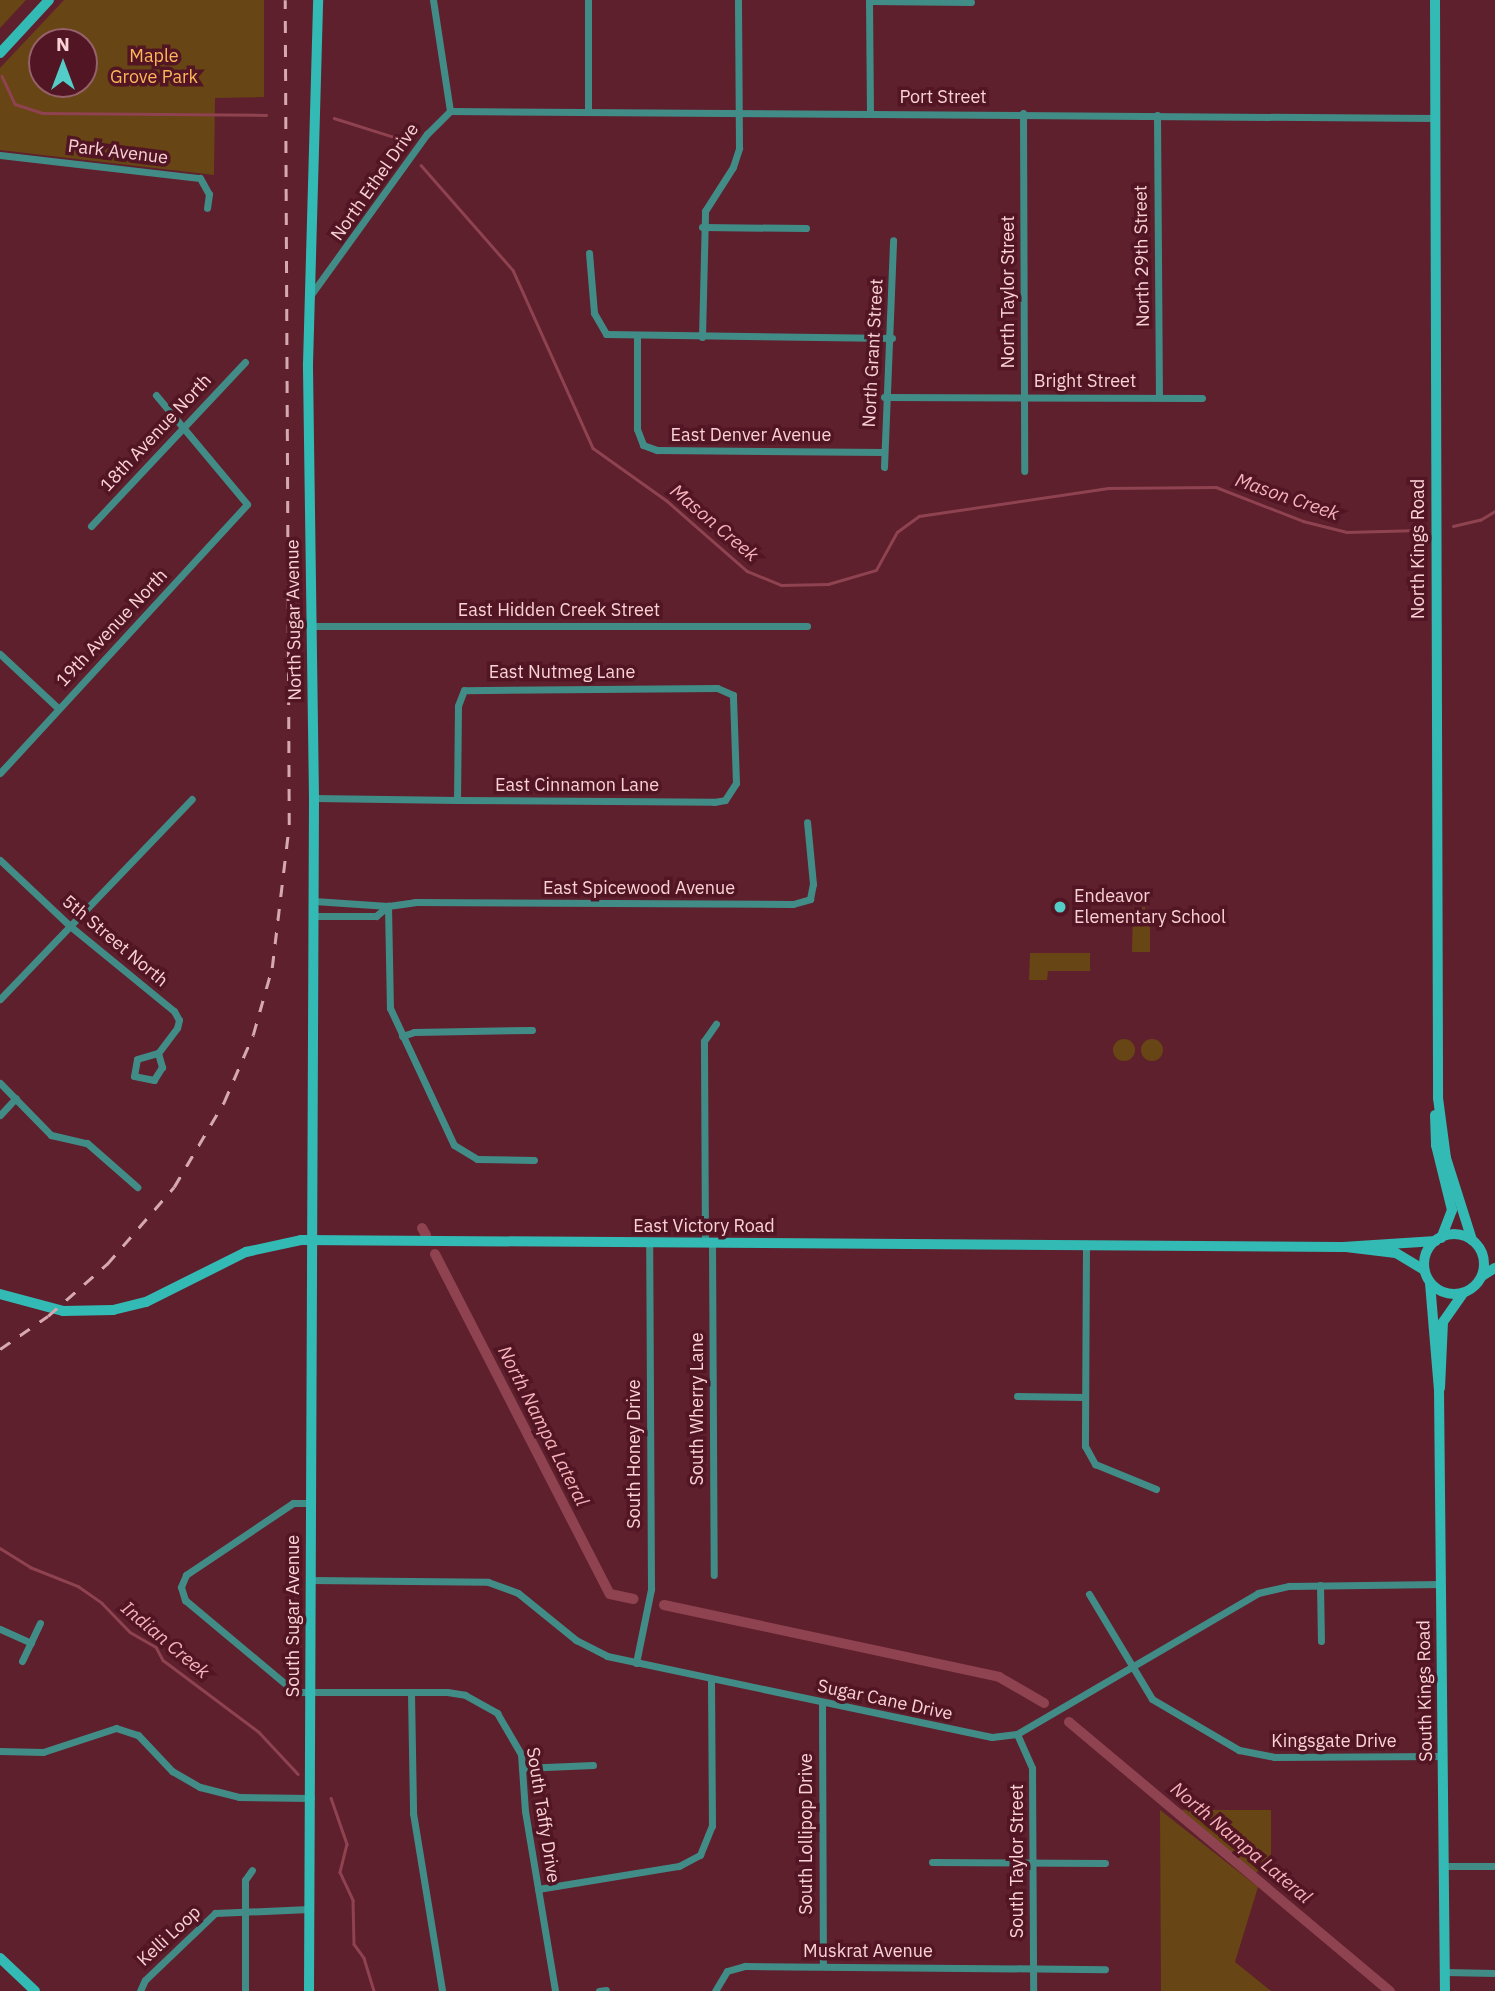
<!DOCTYPE html>
<style>
body{margin:0}
#map{position:relative;width:1495px;height:1991px;overflow:hidden;background:#5e202d;font-family:"IBM Plex Sans",sans-serif}
div>[style]{position:absolute}
[style*='--x']{left:calc(var(--x)*1px);top:calc(var(--y)*1px);width:calc(var(--w)*1px);rotate:calc(var(--a)*1deg)}
.green>*{inset:0;background:#684514}
.round{border-radius:50%}
.stream>*{height:2.5px;margin:-1.25px;padding:0 1.25px;transform-origin:1.25px;border-radius:1.25px;background:#8f4250}
.canal>*{height:10px;margin:-5px;padding:0 5px;transform-origin:5px;border-radius:5px;background:#8f4250}
.street>*{height:7px;margin:-3.5px;padding:0 3.5px;transform-origin:3.5px;border-radius:3.5px;background:#428c88}
.secondary>*{height:10px;margin:-5px;padding:0 5px;transform-origin:5px;border-radius:5px;background:#33bab5}
.secondary>.ring{margin:-5px;padding:0;box-sizing:content-box;background:none;border:10px solid #33bab5;border-radius:50%}
.rail>*{height:2.5px;margin-top:-1.25px;transform-origin:0;background:repeating-linear-gradient(90deg,#d6a8af 0 12px,transparent 0 24px)}
.dots>*{width:19px;height:19px;translate:-50% -50%;box-sizing:border-box;border:4px solid #521523;border-radius:50%}
span{translate:-50% -50%;white-space:nowrap;text-align:center;line-height:1.15;-webkit-text-stroke:7px #521523;paint-order:stroke}
.park-label{font-size:18px;color:#fdb65b}
.street-label{font-size:18px;color:#fad2d6}
.poi-label{font-size:18px;color:#fad2d6}
.left{translate:0 -50%;text-align:left}
.water-label{font-size:19px;color:#f6b1ba;font-style:italic}
.north{position:absolute;left:28px;top:28px;width:70px;height:70px;box-sizing:border-box;background:#521523;border:2px solid #95616b;border-radius:50%;rotate:0deg;font-size:19px;font-weight:700;line-height:28px;text-align:center;color:#fad2d6}
.north::after{content:'';display:block;margin:auto;width:24px;height:32px;background:#54cdc8;clip-path:polygon(50% 0,100% 100%,50% 72%,0 100%)}
</style>
<div id="map">
<div class="green">
<div style="clip-path:polygon(0 0,26px 0,0 28px)"></div>
<div style="clip-path:polygon(evenodd,64px 0,264px 0,264px 97px,215px 98px,214px 175px,0 150px,0 68px,64px 0,42px 42px,84px 42px,84px 84px,42px 84px,42px 42px)"></div>
<div style="clip-path:polygon(1133px 907px,1145px 907px,1145px 915px,1150px 915px,1150px 952px,1132px 952px)"></div>
<div style="clip-path:polygon(1030px 953px,1090px 953px,1090px 971px,1048px 971px,1047px 980px,1029px 980px)"></div>
<div class="round" style="left:1141px;top:1039px;width:22px;height:22px"></div>
<div class="round" style="left:1113px;top:1039px;width:22px;height:22px"></div>
<div style="clip-path:polygon(1160px 1810px,1258px 1887px,1235px 1962px,1271px 1991px,1161px 1991px)"></div>
<div style="clip-path:polygon(1180px 1810px,1271px 1810px,1271px 1857px,1256px 1873px)"></div>
</div>
<div class="stream">
<div style="--x:2;--y:76;--w:31;--a:65"></div>
<div style="--x:15;--y:104;--w:28;--a:18"></div>
<div style="--x:42;--y:113;--w:224;--a:0.5"></div>
<div style="--x:334;--y:118;--w:63;--a:17.6"></div>
<div style="--x:394;--y:137;--w:14;--a:45"></div>
<div style="--x:421;--y:165;--w:140;--a:48.8"></div>
<div style="--x:513;--y:270;--w:195;--a:65.8"></div>
<div style="--x:593;--y:448;--w:90;--a:35.5"></div>
<div style="--x:666;--y:500;--w:108;--a:41.2"></div>
<div style="--x:747;--y:571;--w:37;--a:22"></div>
<div style="--x:781;--y:585;--w:47;--a:-1.2"></div>
<div style="--x:828;--y:584;--w:50;--a:-16.3"></div>
<div style="--x:876;--y:570;--w:43;--a:-61.1"></div>
<div style="--x:897;--y:532;--w:27;--a:-36"></div>
<div style="--x:919;--y:516;--w:191;--a:-8.4"></div>
<div style="--x:1108;--y:488;--w:108;--a:-0.5"></div>
<div style="--x:1216;--y:487;--w:93;--a:21.3"></div>
<div style="--x:1303;--y:521;--w:45;--a:14"></div>
<div style="--x:1347;--y:532;--w:73;--a:-1.6"></div>
<div style="--x:1453;--y:526;--w:28;--a:-13"></div>
<div style="--x:1480;--y:520;--w:17;--a:-31"></div>
<div style="--x:0;--y:1548;--w:36;--a:32"></div>
<div style="--x:30;--y:1567;--w:52;--a:21.6"></div>
<div style="--x:78;--y:1586;--w:29;--a:35"></div>
<div style="--x:102;--y:1603;--w:40;--a:46"></div>
<div style="--x:130;--y:1632;--w:30;--a:30"></div>
<div style="--x:156;--y:1647;--w:15;--a:62"></div>
<div style="--x:163;--y:1660;--w:120;--a:36.9"></div>
<div style="--x:259;--y:1732;--w:57;--a:47.1"></div>
<div style="--x:331;--y:1798;--w:49;--a:70.8"></div>
<div style="--x:347;--y:1844;--w:29;--a:104"></div>
<div style="--x:340;--y:1872;--w:31;--a:65"></div>
<div style="--x:353;--y:1900;--w:44;--a:88.7"></div>
<div style="--x:354;--y:1944;--w:17;--a:54"></div>
<div style="--x:364;--y:1958;--w:34;--a:73"></div>
</div>
<div class="canal">
<div style="--x:422;--y:1228;--w:8;--a:60"></div>
<div style="--x:435;--y:1254;--w:382;--a:62.8"></div>
<div style="--x:610;--y:1594;--w:24;--a:12"></div>
<div style="--x:664;--y:1605;--w:343;--a:12.1"></div>
<div style="--x:999;--y:1677;--w:52;--a:30"></div>
<div style="--x:1069;--y:1722;--w:419;--a:40"></div>
</div>
<div class="street">
<div style="--x:588;--y:0;--w:112;--a:90"></div>
<div style="--x:869;--y:0;--w:113;--a:89.5"></div>
<div style="--x:869;--y:1;--w:102;--a:0.6"></div>
<div style="--x:450;--y:111;--w:986;--a:0.41"></div>
<div style="--x:1023;--y:113;--w:358;--a:89.8"></div>
<div style="--x:1157;--y:115;--w:282;--a:89.6"></div>
<div style="--x:0;--y:155;--w:201;--a:6.6"></div>
<div style="--x:200;--y:178;--w:18;--a:61"></div>
<div style="--x:209;--y:194;--w:14;--a:98"></div>
<div style="--x:702;--y:227;--w:104;--a:0.6"></div>
<div style="--x:589;--y:253;--w:60;--a:85.2"></div>
<div style="--x:594;--y:313;--w:24;--a:60"></div>
<div style="--x:606;--y:334;--w:286;--a:0.8"></div>
<div style="--x:310;--y:296;--w:200;--a:-54.2"></div>
<div style="--x:427;--y:134;--w:33;--a:-45"></div>
<div style="--x:450;--y:111;--w:112;--a:-98.7"></div>
<div style="--x:637;--y:337;--w:92;--a:90"></div>
<div style="--x:637;--y:429;--w:17;--a:69"></div>
<div style="--x:643;--y:445;--w:15;--a:20"></div>
<div style="--x:657;--y:450;--w:227;--a:0.5"></div>
<div style="--x:702;--y:337;--w:126;--a:-88.6"></div>
<div style="--x:705;--y:211;--w:52;--a:-57.5"></div>
<div style="--x:733;--y:167;--w:20;--a:-72"></div>
<div style="--x:739;--y:148;--w:148;--a:-90.4"></div>
<div style="--x:884;--y:397;--w:318;--a:0.2"></div>
<div style="--x:884;--y:467;--w:227;--a:-87.7"></div>
<div style="--x:91;--y:526;--w:225;--a:-46.8"></div>
<div style="--x:311;--y:626;--w:496;--a:0"></div>
<div style="--x:0;--y:654;--w:79;--a:43"></div>
<div style="--x:0;--y:773;--w:365;--a:-47.4"></div>
<div style="--x:247;--y:504;--w:142;--a:-129.9"></div>
<div style="--x:314;--y:798;--w:143;--a:0.8"></div>
<div style="--x:457;--y:800;--w:257;--a:0.4"></div>
<div style="--x:714;--y:802;--w:11;--a:-10"></div>
<div style="--x:725;--y:800;--w:20;--a:-57"></div>
<div style="--x:736;--y:783;--w:88;--a:-92"></div>
<div style="--x:733;--y:695;--w:17;--a:-156"></div>
<div style="--x:717;--y:688;--w:253;--a:179.5"></div>
<div style="--x:464;--y:690;--w:17;--a:111"></div>
<div style="--x:458;--y:706;--w:94;--a:90.6"></div>
<div style="--x:0;--y:860;--w:96;--a:43.3"></div>
<div style="--x:70;--y:926;--w:134;--a:39.3"></div>
<div style="--x:174;--y:1011;--w:10;--a:61"></div>
<div style="--x:179;--y:1020;--w:8;--a:104"></div>
<div style="--x:177;--y:1028;--w:31;--a:127"></div>
<div style="--x:314;--y:901;--w:74;--a:3.9"></div>
<div style="--x:388;--y:906;--w:102;--a:88.9"></div>
<div style="--x:390;--y:1008;--w:151;--a:65"></div>
<div style="--x:454;--y:1145;--w:27;--a:31"></div>
<div style="--x:477;--y:1159;--w:57;--a:1"></div>
<div style="--x:314;--y:916;--w:62;--a:0"></div>
<div style="--x:376;--y:916;--w:16;--a:-40"></div>
<div style="--x:388;--y:906;--w:27;--a:-8"></div>
<div style="--x:415;--y:902;--w:378;--a:0.3"></div>
<div style="--x:793;--y:904;--w:18;--a:-16"></div>
<div style="--x:810;--y:899;--w:15;--a:-79"></div>
<div style="--x:813;--y:884;--w:62;--a:-95.5"></div>
<div style="--x:0;--y:999;--w:277;--a:-46.2"></div>
<div style="--x:402;--y:1036;--w:13;--a:-18"></div>
<div style="--x:414;--y:1032;--w:118;--a:-1"></div>
<div style="--x:158;--y:1053;--w:15;--a:74"></div>
<div style="--x:162;--y:1067;--w:15;--a:122"></div>
<div style="--x:154;--y:1080;--w:20;--a:-169"></div>
<div style="--x:134;--y:1076;--w:17;--a:-80"></div>
<div style="--x:137;--y:1059;--w:22;--a:-16"></div>
<div style="--x:0;--y:1083;--w:73;--a:45.6"></div>
<div style="--x:51;--y:1135;--w:37;--a:13"></div>
<div style="--x:87;--y:1143;--w:67;--a:41.3"></div>
<div style="--x:0;--y:1115;--w:23;--a:-47"></div>
<div style="--x:705;--y:1243;--w:202;--a:-90.3"></div>
<div style="--x:704;--y:1041;--w:21;--a:-55"></div>
<div style="--x:712;--y:1244;--w:331;--a:89.7"></div>
<div style="--x:1086;--y:1245;--w:201;--a:90.3"></div>
<div style="--x:1085;--y:1446;--w:21;--a:61"></div>
<div style="--x:1095;--y:1464;--w:66;--a:22.3"></div>
<div style="--x:1017;--y:1396;--w:67;--a:0.9"></div>
<div style="--x:310;--y:1503;--w:17;--a:180"></div>
<div style="--x:293;--y:1503;--w:129;--a:146.1"></div>
<div style="--x:186;--y:1575;--w:13;--a:113"></div>
<div style="--x:181;--y:1587;--w:14;--a:73"></div>
<div style="--x:185;--y:1600;--w:143;--a:39.9"></div>
<div style="--x:295;--y:1692;--w:152;--a:0"></div>
<div style="--x:447;--y:1692;--w:18;--a:9"></div>
<div style="--x:465;--y:1695;--w:37;--a:29"></div>
<div style="--x:497;--y:1713;--w:48;--a:59.7"></div>
<div style="--x:521;--y:1754;--w:57;--a:86"></div>
<div style="--x:525;--y:1811;--w:182;--a:80.5"></div>
<div style="--x:310;--y:1580;--w:178;--a:0.6"></div>
<div style="--x:488;--y:1582;--w:32;--a:20"></div>
<div style="--x:518;--y:1593;--w:75;--a:39"></div>
<div style="--x:576;--y:1640;--w:35;--a:27"></div>
<div style="--x:607;--y:1656;--w:393;--a:11.9"></div>
<div style="--x:992;--y:1737;--w:25;--a:-7"></div>
<div style="--x:1017;--y:1734;--w:279;--a:-30.3"></div>
<div style="--x:1258;--y:1593;--w:32;--a:-13"></div>
<div style="--x:1289;--y:1586;--w:152;--a:-0.8"></div>
<div style="--x:1320;--y:1585;--w:56;--a:89"></div>
<div style="--x:1089;--y:1594;--w:122;--a:59"></div>
<div style="--x:1152;--y:1699;--w:101;--a:30.4"></div>
<div style="--x:1239;--y:1750;--w:36;--a:11"></div>
<div style="--x:1274;--y:1757;--w:169;--a:-0.3"></div>
<div style="--x:0;--y:1629;--w:34;--a:24"></div>
<div style="--x:22;--y:1661;--w:42;--a:-64.7"></div>
<div style="--x:636;--y:1663;--w:76;--a:-78.5"></div>
<div style="--x:651;--y:1589;--w:346;--a:-90.3"></div>
<div style="--x:411;--y:1693;--w:120;--a:89"></div>
<div style="--x:413;--y:1813;--w:180;--a:80.7"></div>
<div style="--x:822;--y:1702;--w:264;--a:89.8"></div>
<div style="--x:1017;--y:1734;--w:37;--a:66"></div>
<div style="--x:1032;--y:1768;--w:223;--a:89.7"></div>
<div style="--x:0;--y:1751;--w:43;--a:1.3"></div>
<div style="--x:43;--y:1752;--w:77;--a:-18.2"></div>
<div style="--x:116;--y:1728;--w:23;--a:18"></div>
<div style="--x:138;--y:1735;--w:50;--a:46.6"></div>
<div style="--x:172;--y:1771;--w:32;--a:30"></div>
<div style="--x:200;--y:1787;--w:40;--a:14.4"></div>
<div style="--x:239;--y:1797;--w:72;--a:0.8"></div>
<div style="--x:522;--y:1768;--w:71;--a:-2.4"></div>
<div style="--x:932;--y:1862;--w:173;--a:0.3"></div>
<div style="--x:1444;--y:1866;--w:51;--a:0"></div>
<div style="--x:538;--y:1889;--w:143;--a:-9.3"></div>
<div style="--x:679;--y:1866;--w:24;--a:-28"></div>
<div style="--x:700;--y:1855;--w:31;--a:-68"></div>
<div style="--x:712;--y:1826;--w:147;--a:-90.4"></div>
<div style="--x:1445;--y:1972;--w:50;--a:1.1"></div>
<div style="--x:140;--y:1991;--w:12;--a:-66"></div>
<div style="--x:145;--y:1980;--w:97;--a:-43.7"></div>
<div style="--x:215;--y:1913;--w:94;--a:-2.4"></div>
<div style="--x:245;--y:1991;--w:111;--a:-90"></div>
<div style="--x:245;--y:1880;--w:12;--a:-55"></div>
<div style="--x:599;--y:1991;--w:7;--a:-8"></div>
<div style="--x:715;--y:1991;--w:23;--a:-59"></div>
<div style="--x:727;--y:1971;--w:19;--a:-16"></div>
<div style="--x:745;--y:1966;--w:360;--a:0.5"></div>
</div>
<div class="secondary">
<div style="--x:1435;--y:0;--w:1098;--a:89.84"></div>
<div style="--x:1438;--y:1098;--w:61;--a:82.4"></div>
<div style="--x:1446;--y:1158;--w:86;--a:72.4"></div>
<div style="--x:0;--y:53;--w:72;--a:-47.2"></div>
<div style="--x:1435;--y:1115;--w:30;--a:88"></div>
<div style="--x:1436;--y:1145;--w:67;--a:76.2"></div>
<div style="--x:1452;--y:1210;--w:30;--a:111"></div>
<div class="ring" style="left:1424px;top:1234px;width:50px;height:50px"></div>
<div style="--x:1346;--y:1247;--w:50;--a:6.8"></div>
<div style="--x:1396;--y:1253;--w:33;--a:31"></div>
<div style="--x:1482;--y:1276;--w:15;--a:-32"></div>
<div style="--x:1430;--y:1283;--w:108;--a:85.2"></div>
<div style="--x:1439;--y:1391;--w:600;--a:89.43"></div>
<div style="--x:0;--y:1294;--w:65;--a:15.1"></div>
<div style="--x:63;--y:1311;--w:50;--a:-1.1"></div>
<div style="--x:113;--y:1310;--w:34;--a:-14"></div>
<div style="--x:146;--y:1302;--w:112;--a:-26.6"></div>
<div style="--x:246;--y:1252;--w:56;--a:-12.3"></div>
<div style="--x:301;--y:1240;--w:1042;--a:0.38"></div>
<div style="--x:1343;--y:1247;--w:93;--a:-3.7"></div>
<div style="--x:1440;--y:1388;--w:66;--a:-87.4"></div>
<div style="--x:1443;--y:1322;--w:35;--a:-55"></div>
<div style="--x:0;--y:1958;--w:48;--a:43.3"></div>
<div style="--x:309;--y:1991;--w:1193;--a:-89.76"></div>
<div style="--x:314;--y:798;--w:434;--a:-90.8"></div>
<div style="--x:308;--y:364;--w:364;--a:-88.4"></div>
</div>
<div class="rail">
<div style="--x:0;--y:1349;--w:58;--a:-34.5"></div>
<div style="--x:48;--y:1316;--w:79;--a:-41.4"></div>
<div style="--x:107;--y:1264;--w:102;--a:-49"></div>
<div style="--x:174;--y:1187;--w:99;--a:-59.5"></div>
<div style="--x:224;--y:1102;--w:73;--a:-66.6"></div>
<div style="--x:253;--y:1035;--w:70;--a:-74.2"></div>
<div style="--x:272;--y:968;--w:144;--a:-83.2"></div>
<div style="--x:289;--y:825;--w:825;--a:-90.28"></div>
</div>
<div class="dots">
<div style="left:1060px;top:907px;background:#54cdc8"></div>
</div>
<div class="park-label">
<span style="left:154px;top:67px">Maple<br>Grove Park</span>
</div>
<div class="street-label">
<span style="left:943px;top:97px">Port Street</span>
<span style="left:118px;top:152px;rotate:7deg">Park Avenue</span>
<span style="left:375px;top:182px;rotate:-55deg">North Ethel Drive</span>
<span style="left:1142px;top:256px;rotate:-91deg">North 29th Street</span>
<span style="left:1008px;top:292px;rotate:-90deg">North Taylor Street</span>
<span style="left:873px;top:353px;rotate:-87deg">North Grant Street</span>
<span style="left:1085px;top:381px">Bright Street</span>
<span style="left:156px;top:433px;rotate:-47deg">18th Avenue North</span>
<span style="left:751px;top:435px">East Denver Avenue</span>
<span style="left:1418px;top:549px;rotate:-90deg">North Kings Road</span>
<span style="left:559px;top:610px">East Hidden Creek Street</span>
<span style="left:294px;top:620px;rotate:-91deg">North Sugar Avenue</span>
<span style="left:112px;top:628px;rotate:-47deg">19th Avenue North</span>
<span style="left:562px;top:672px">East Nutmeg Lane</span>
<span style="left:577px;top:785px">East Cinnamon Lane</span>
<span style="left:639px;top:888px">East Spicewood Avenue</span>
<span style="left:115px;top:941px;rotate:40deg">5th Street North</span>
<span style="left:704px;top:1226px">East Victory Road</span>
<span style="left:697px;top:1409px;rotate:-90deg">South Wherry Lane</span>
<span style="left:634px;top:1454px;rotate:-90deg">South Honey Drive</span>
<span style="left:293px;top:1616px;rotate:-90deg">South Sugar Avenue</span>
<span style="left:1425px;top:1691px;rotate:-91deg">South Kings Road</span>
<span style="left:885px;top:1700px;rotate:12deg">Sugar Cane Drive</span>
<span style="left:1334px;top:1741px">Kingsgate Drive</span>
<span style="left:543px;top:1815px;rotate:81deg">South Taffy Drive</span>
<span style="left:806px;top:1834px;rotate:-90deg">South Lollipop Drive</span>
<span style="left:1017px;top:1861px;rotate:-90deg">South Taylor Street</span>
<span style="left:169px;top:1936px;rotate:-43deg">Kelli Loop</span>
<span style="left:868px;top:1951px">Muskrat Avenue</span>
</div>
<div class="poi-label">
<span class="left" style="left:1074px;top:907px">Endeavor<br>Elementary School</span>
</div>
<div class="water-label">
<span style="left:1287px;top:497px;rotate:19deg">Mason Creek</span>
<span style="left:714px;top:523px;rotate:40deg">Mason Creek</span>
<span style="left:543px;top:1426px;rotate:63deg">North Nampa Lateral</span>
<span style="left:165px;top:1640px;rotate:40deg">Indian Creek</span>
<span style="left:1241px;top:1843px;rotate:40deg">North Nampa Lateral</span>
</div>
<div class="north">N</div>
</div>
